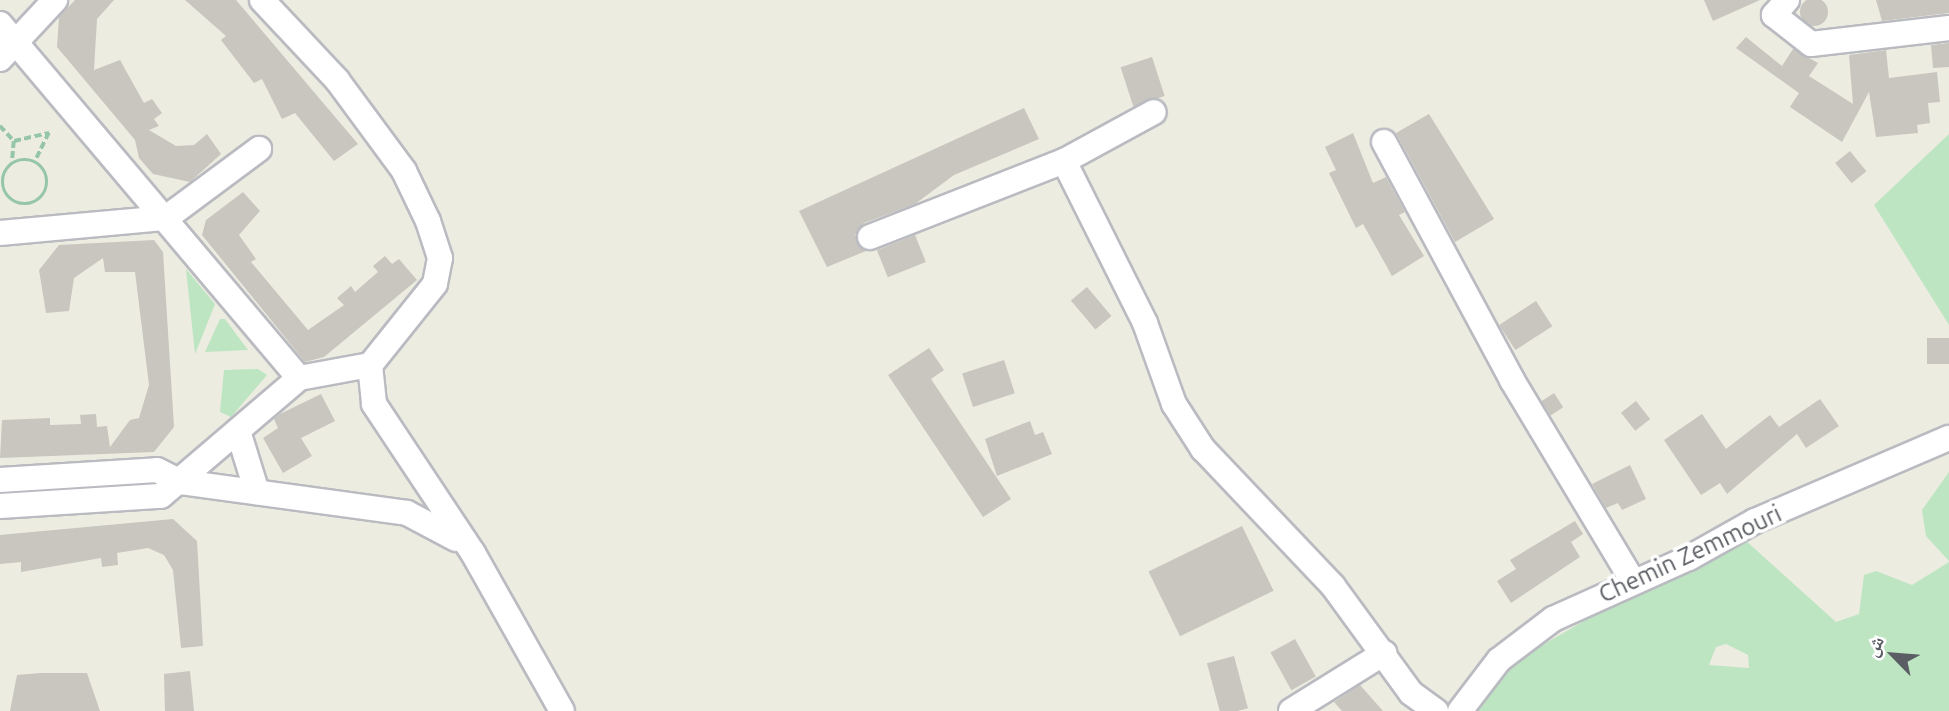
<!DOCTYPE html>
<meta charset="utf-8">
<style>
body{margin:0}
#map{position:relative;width:1949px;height:711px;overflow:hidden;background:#edece1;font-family:Ubuntu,"Noto Naskh Arabic",sans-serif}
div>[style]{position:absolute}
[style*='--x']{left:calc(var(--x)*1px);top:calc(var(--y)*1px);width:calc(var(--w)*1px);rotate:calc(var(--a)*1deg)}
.green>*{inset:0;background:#bde5c2}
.building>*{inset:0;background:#c8c6bf;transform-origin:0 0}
.round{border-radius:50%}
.path>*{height:3.5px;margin-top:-1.75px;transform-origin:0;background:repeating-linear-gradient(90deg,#96c6aa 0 7px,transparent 0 10.5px)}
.path>.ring{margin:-1.75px;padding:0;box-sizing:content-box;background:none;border:3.5px solid #96c6aa;border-radius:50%}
.roads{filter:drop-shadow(2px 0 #b9bbc1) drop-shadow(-2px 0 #b9bbc1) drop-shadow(0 2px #b9bbc1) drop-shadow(0 -2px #b9bbc1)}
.minor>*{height:24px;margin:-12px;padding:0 12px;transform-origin:12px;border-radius:12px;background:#fff}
span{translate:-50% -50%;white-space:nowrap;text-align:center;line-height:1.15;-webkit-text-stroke:7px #fff;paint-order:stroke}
.street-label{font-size:24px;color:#5a5d63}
.north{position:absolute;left:1858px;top:620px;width:70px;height:70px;-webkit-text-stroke:5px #fff;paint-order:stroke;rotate:295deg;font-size:19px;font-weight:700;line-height:28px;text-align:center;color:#5a5d63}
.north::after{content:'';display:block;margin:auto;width:24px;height:32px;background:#5a5d63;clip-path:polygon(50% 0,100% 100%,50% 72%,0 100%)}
</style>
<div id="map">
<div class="green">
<div style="clip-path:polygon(1949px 134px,1949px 325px,1874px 205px)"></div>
<div style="clip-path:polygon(186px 269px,215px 304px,195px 354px)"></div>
<div style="clip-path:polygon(220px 319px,225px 319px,248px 350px,205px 352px)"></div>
<div style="clip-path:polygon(224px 370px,258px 369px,267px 375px,231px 417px,220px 412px)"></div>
<div style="clip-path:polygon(1949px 472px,1949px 561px,1926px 536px,1922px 510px)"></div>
<div style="clip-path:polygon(evenodd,1744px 539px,1836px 622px,1859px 614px,1864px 575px,1876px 571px,1912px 585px,1949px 562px,1949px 711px,1469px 711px,1508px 665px,1639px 589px,1744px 539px,1726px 644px,1748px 655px,1749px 668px,1709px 665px,1716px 647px,1726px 644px)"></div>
</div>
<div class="building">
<div class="round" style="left:1800px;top:-2px;width:28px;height:28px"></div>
<div style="clip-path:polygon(75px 0,114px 0,97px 19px,94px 70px,120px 60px,144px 103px,152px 99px,162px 113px,154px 119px,159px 126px,149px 130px,176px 146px,194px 145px,207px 134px,221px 154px,190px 182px,153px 174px,139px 158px,135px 140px,57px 47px,59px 17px)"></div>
<div style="clip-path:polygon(185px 0,236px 0,358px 144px,334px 161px,295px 113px,282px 119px,262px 79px,254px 83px,221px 40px,226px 36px)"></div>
<div style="clip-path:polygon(1704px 0,1760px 0,1713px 21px)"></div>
<div style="clip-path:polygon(1876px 0,1949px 0,1949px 13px,1882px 21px)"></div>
<div style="clip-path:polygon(1746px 37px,1782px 66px,1793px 49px,1811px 59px,1818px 63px,1809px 76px,1853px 104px,1849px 55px,1886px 50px,1889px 78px,1937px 72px,1940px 102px,1928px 103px,1930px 123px,1917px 125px,1918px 133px,1876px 137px,1869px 92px,1842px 142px,1790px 107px,1799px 93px,1736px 48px)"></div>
<div style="clip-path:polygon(1949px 43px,1949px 67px,1933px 68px,1931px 45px)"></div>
<div style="left:1152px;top:57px;width:41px;height:33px;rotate:72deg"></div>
<div style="clip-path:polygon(1024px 108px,1039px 139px,954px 175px,915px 204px,864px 223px,855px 235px,866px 251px,827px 267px,799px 211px)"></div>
<div style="clip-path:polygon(1429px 114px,1494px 219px,1455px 242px,1396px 133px)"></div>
<div style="clip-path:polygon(1353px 133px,1373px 183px,1386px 177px,1405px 212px,1399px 215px,1424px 256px,1392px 276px,1363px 224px,1356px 228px,1329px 173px,1336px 170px,1325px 147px)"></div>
<div style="left:1850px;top:151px;width:26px;height:19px;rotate:51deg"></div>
<div style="clip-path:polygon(243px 192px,260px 211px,239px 235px,256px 259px,251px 262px,308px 330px,344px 305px,337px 298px,351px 286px,355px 292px,378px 272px,373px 266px,385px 256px,392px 264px,399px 259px,417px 280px,324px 357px,305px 362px,202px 235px,206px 220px)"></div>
<div style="left:915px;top:235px;width:29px;height:41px;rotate:68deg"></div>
<div style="clip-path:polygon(154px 240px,163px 252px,174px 427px,154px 452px,0 458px,2px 420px,50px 418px,50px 425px,81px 424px,80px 415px,96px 414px,97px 427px,107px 426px,110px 447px,130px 420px,139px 418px,149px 385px,135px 272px,105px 272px,103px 258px,74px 278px,69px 311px,46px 313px,39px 270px,59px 245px)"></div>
<div style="left:1087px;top:287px;width:38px;height:21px;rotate:50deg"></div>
<div style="left:1536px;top:301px;width:30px;height:44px;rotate:57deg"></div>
<div style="left:1949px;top:338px;width:26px;height:22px;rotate:90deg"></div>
<div style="clip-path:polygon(929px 348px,944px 370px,931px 379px,1011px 499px,983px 517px,888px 375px)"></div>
<div style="left:1004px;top:360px;width:35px;height:44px;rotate:72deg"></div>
<div style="left:1554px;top:393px;width:17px;height:15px;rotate:57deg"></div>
<div style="clip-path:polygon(321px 394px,335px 421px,301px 438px,312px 456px,283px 473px,263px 438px,278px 428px,274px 419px,280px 414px)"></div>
<div style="clip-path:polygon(1820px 399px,1839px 426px,1806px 448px,1797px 434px,1727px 494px,1720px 483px,1701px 495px,1664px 440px,1702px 414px,1726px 449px,1770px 415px,1779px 427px)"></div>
<div style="left:1636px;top:401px;width:23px;height:19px;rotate:52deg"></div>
<div style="clip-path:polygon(1030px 421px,1035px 435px,1043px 432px,1052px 454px,997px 476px,985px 439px)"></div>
<div style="clip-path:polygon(1630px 465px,1646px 499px,1622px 510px,1618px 503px,1606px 508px,1592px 484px)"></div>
<div style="clip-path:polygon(173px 519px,197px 541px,203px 646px,181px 648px,173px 570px,164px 555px,148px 548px,117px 553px,118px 565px,102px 567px,101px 558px,21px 572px,21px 562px,0 564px,0 535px)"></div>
<div style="clip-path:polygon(1575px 521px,1583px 534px,1571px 542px,1580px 557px,1511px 603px,1497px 581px,1516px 569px,1510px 560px)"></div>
<div style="left:1242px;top:526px;width:72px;height:104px;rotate:64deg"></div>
<div style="left:1295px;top:639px;width:43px;height:28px;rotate:61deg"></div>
<div style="left:1234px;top:656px;width:54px;height:28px;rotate:75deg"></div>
<div style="clip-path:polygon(190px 671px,194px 711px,165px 711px,164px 674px)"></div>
<div style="clip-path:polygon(41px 673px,87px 673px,100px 711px,10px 711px,17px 675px)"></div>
<div style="clip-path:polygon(1360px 685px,1383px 711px,1342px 711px,1334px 702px)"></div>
</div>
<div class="path">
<div style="--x:0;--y:126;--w:21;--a:47"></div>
<div style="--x:14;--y:141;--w:22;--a:95"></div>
<div style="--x:14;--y:141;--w:36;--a:-13"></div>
<div style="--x:49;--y:133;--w:32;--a:116"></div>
<div class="ring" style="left:3px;top:160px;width:40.5px;height:40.5px"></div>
</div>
<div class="roads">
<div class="minor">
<div style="--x:262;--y:0;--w:110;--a:46.8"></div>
<div style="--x:337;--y:80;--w:113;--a:53.6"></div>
<div style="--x:404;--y:171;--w:55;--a:64.4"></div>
<div style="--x:428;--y:221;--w:39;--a:72"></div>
<div style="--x:440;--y:258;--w:26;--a:101"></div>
<div style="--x:435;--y:284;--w:104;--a:128.7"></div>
<div style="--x:370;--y:365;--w:39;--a:84"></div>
<div style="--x:374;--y:404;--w:179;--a:56.4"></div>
<div style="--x:473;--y:553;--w:181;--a:60.6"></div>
<div style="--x:1787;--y:0;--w:20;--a:131"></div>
<div style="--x:1774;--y:15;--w:47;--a:38.1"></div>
<div style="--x:1811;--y:44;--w:139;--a:-6.6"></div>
<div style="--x:0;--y:24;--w:463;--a:49.8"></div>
<div style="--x:0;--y:59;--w:81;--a:-47"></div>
<div style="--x:1384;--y:142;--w:270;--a:61.7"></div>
<div style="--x:1512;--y:380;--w:235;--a:59"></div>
<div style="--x:1064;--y:161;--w:181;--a:63.4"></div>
<div style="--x:1145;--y:323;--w:86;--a:70.3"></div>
<div style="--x:1174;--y:404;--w:54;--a:57.2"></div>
<div style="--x:1203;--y:449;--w:189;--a:46.5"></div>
<div style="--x:1333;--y:586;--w:132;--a:53.9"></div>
<div style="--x:1411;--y:693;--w:31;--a:36"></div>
<div style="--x:0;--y:233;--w:167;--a:-5.2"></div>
<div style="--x:166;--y:218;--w:116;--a:-36.6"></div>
<div style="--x:870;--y:237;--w:208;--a:-21.4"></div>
<div style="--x:1064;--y:161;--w:102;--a:-28.6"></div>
<div style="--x:238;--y:431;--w:64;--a:72.7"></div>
<div style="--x:0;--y:480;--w:157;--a:-3.6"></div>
<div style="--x:157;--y:470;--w:27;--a:27"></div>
<div style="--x:181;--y:482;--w:228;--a:7.8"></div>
<div style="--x:407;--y:513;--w:55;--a:28"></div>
<div style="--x:0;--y:506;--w:161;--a:-3.6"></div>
<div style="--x:161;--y:496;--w:182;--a:-40.5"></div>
<div style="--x:299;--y:378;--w:72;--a:-10.4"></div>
<div style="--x:1291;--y:711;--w:110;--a:-31.9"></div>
<div style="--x:1460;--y:711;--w:64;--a:-52.6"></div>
<div style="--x:1499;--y:660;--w:68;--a:-37.2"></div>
<div style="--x:1553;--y:619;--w:149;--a:-24.2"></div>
<div style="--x:1689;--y:558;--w:76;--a:-29.3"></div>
<div style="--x:1755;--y:521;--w:211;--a:-23.2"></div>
</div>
</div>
<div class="street-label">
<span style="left:1690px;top:554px;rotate:-25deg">Chemin Zemmouri</span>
</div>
<div class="north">ش</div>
</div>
